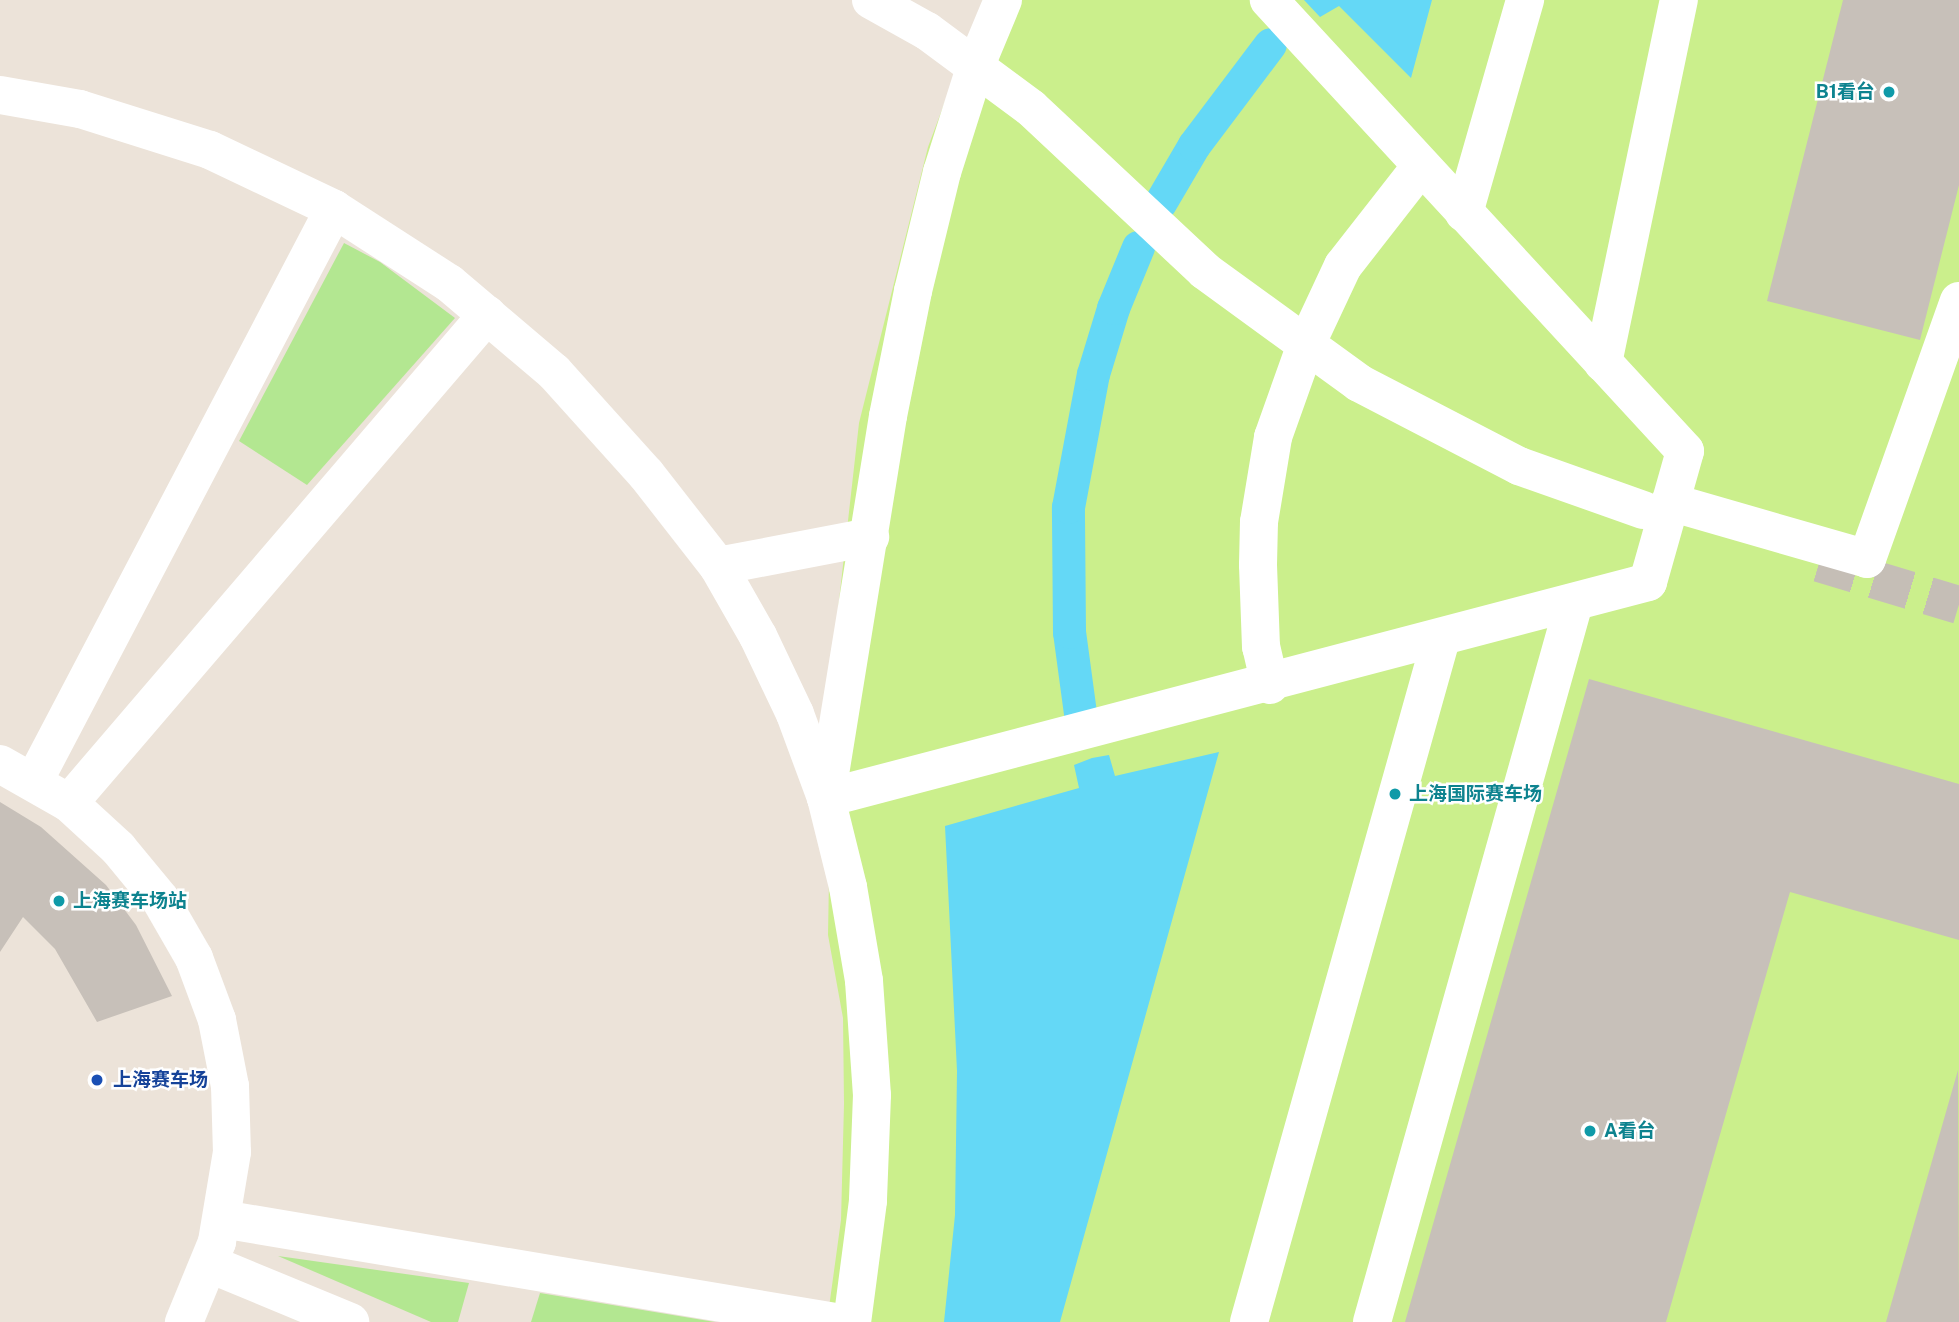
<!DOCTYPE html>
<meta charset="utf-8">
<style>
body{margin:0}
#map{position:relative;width:1959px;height:1322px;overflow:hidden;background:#ece3d9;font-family:"Public Sans","Noto Sans SC",sans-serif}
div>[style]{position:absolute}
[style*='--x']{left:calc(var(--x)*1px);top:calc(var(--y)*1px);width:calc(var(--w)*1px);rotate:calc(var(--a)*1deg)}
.green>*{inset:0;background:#b3e791}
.pitch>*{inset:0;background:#cbef8c}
.water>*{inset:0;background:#64d8f6}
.canal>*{height:33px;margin:-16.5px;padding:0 16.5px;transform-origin:16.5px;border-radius:16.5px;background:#64d8f6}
.building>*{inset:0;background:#c7c0b9}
.minor-tunnel>*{height:38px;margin-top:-19px;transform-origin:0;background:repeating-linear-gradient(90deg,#c5beb6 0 38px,transparent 0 57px)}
.minor>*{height:38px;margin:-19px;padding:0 19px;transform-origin:19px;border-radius:19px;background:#fff}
.dots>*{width:19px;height:19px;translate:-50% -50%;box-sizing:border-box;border:4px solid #fff;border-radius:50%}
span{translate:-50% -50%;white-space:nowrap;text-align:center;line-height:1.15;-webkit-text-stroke:5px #fff;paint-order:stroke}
.culture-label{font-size:19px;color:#0d838f;font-weight:700}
.right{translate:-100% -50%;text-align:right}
.left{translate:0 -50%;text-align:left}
.transit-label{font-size:19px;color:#164399;font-weight:700}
</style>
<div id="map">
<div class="green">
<div style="clip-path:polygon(344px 243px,380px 262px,455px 318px,307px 485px,239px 441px)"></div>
<div style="clip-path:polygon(278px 1256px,469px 1283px,458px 1322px,431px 1322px)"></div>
<div style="clip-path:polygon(540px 1293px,715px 1322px,531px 1322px)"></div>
</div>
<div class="pitch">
<div style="clip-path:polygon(983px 0,1959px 0,1959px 1322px,827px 1322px,841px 1220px,844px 1104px,843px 1018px,828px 935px,833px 654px,859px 423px,928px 147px)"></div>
</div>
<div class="water">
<div style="clip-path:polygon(1304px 0,1432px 0,1411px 78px,1339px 6px,1320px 17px)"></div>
<div style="clip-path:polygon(1219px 752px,1060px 1322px,944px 1322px,955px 1215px,957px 1071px,945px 826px,1079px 788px,1074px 765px,1092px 758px,1109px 755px,1115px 776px)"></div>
</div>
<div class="canal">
<div style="--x:1160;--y:203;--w:67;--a:-59.6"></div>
<div style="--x:1194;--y:145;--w:126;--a:-53"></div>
<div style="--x:1080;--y:713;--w:82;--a:-97.7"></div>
<div style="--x:1069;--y:632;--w:125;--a:-90.5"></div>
<div style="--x:1068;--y:507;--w:135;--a:-79.4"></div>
<div style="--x:1093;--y:374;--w:69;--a:-73.1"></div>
<div style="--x:1113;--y:308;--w:66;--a:-67.7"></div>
</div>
<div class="building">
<div style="clip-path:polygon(1843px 0,1959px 0,1959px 185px,1920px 340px,1767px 301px)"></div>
<div style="clip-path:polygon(1589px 679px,1959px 784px,1959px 940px,1790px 892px,1666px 1322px,1405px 1322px)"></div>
<div style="clip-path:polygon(0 802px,41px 827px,106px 885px,136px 925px,172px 996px,97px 1022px,55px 949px,23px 917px,0 952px)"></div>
<div style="clip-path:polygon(1958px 1070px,1959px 1322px,1886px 1322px)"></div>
</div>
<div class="minor-tunnel">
<div style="--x:1819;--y:563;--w:146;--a:16.7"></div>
</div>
<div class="minor">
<div style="--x:871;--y:0;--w:64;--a:29"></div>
<div style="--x:927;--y:31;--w:129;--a:36.5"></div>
<div style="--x:1031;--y:108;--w:238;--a:43.1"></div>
<div style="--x:1205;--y:271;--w:190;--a:36"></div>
<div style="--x:1359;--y:383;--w:180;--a:27.4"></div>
<div style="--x:1519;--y:466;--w:132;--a:19.5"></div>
<div style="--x:1003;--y:0;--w:70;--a:112.6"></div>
<div style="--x:976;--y:65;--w:112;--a:107.6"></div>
<div style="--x:942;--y:172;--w:122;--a:103.7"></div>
<div style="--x:913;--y:291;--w:127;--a:101.3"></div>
<div style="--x:888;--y:416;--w:387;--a:99.2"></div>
<div style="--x:826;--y:798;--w:850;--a:-14.72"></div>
<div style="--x:1648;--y:582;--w:136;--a:-74.2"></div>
<div style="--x:1685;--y:451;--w:614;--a:-132.69"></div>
<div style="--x:0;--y:95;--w:81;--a:9.9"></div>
<div style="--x:80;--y:109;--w:136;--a:17.5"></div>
<div style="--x:210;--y:150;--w:137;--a:25.4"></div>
<div style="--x:334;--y:209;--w:137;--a:32.8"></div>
<div style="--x:449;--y:283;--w:138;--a:40.3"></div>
<div style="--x:554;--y:372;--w:137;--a:48"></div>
<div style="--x:646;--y:474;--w:117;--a:52"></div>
<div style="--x:718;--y:566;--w:81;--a:60.3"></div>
<div style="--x:758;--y:636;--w:86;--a:64.6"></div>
<div style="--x:795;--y:714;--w:90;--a:69.7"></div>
<div style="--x:826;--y:798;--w:92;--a:76.1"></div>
<div style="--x:848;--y:887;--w:95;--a:80.3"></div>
<div style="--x:864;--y:981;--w:114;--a:86"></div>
<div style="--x:872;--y:1095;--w:106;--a:92.2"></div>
<div style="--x:868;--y:1201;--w:122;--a:97.5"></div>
<div style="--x:1464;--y:213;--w:222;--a:-74"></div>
<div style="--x:1603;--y:363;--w:371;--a:-78.2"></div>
<div style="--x:1670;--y:502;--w:205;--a:16.1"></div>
<div style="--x:1867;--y:559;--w:274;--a:-70.4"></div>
<div style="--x:718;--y:566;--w:155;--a:-10.8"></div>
<div style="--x:1270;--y:685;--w:39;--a:-103"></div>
<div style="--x:1261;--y:647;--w:82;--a:-92.1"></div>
<div style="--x:1258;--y:565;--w:43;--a:-88.7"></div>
<div style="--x:1259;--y:522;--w:86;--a:-80.6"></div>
<div style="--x:1273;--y:437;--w:96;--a:-70.4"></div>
<div style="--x:1305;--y:347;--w:89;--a:-64.9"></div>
<div style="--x:1343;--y:266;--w:127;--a:-52"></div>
<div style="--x:0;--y:764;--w:79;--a:29.5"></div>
<div style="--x:69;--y:803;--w:67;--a:42.6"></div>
<div style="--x:118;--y:848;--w:66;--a:50.5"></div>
<div style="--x:160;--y:899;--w:68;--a:60"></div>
<div style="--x:194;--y:958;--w:66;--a:69.6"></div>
<div style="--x:217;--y:1020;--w:67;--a:78.9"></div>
<div style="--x:230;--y:1086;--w:66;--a:88.3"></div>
<div style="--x:232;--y:1152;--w:91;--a:99.5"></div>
<div style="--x:217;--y:1242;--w:87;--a:112.4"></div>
<div style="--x:34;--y:781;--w:646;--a:-62.32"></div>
<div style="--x:69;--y:803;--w:643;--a:-49.42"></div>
<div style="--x:222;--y:1219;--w:622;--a:9.54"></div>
<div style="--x:210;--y:1264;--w:152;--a:22.5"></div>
<div style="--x:1249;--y:1322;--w:709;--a:-74.3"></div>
<div style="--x:1372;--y:1322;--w:747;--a:-74.31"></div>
</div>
<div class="dots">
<div style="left:1889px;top:92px;background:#0f9aa8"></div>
<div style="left:1395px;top:794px;background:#0f9aa8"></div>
<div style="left:59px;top:901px;background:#0f9aa8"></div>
<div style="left:97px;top:1080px;background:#1a4fb4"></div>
<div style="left:1590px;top:1131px;background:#0f9aa8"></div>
</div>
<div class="culture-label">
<span class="right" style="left:1875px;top:92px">B1看台</span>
<span class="left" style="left:1409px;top:794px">上海国际赛车场</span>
<span class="left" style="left:73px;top:901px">上海赛车场站</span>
<span class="left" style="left:1604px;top:1131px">A看台</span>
</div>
<div class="transit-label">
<span class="left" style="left:113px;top:1080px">上海赛车场</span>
</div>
</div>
